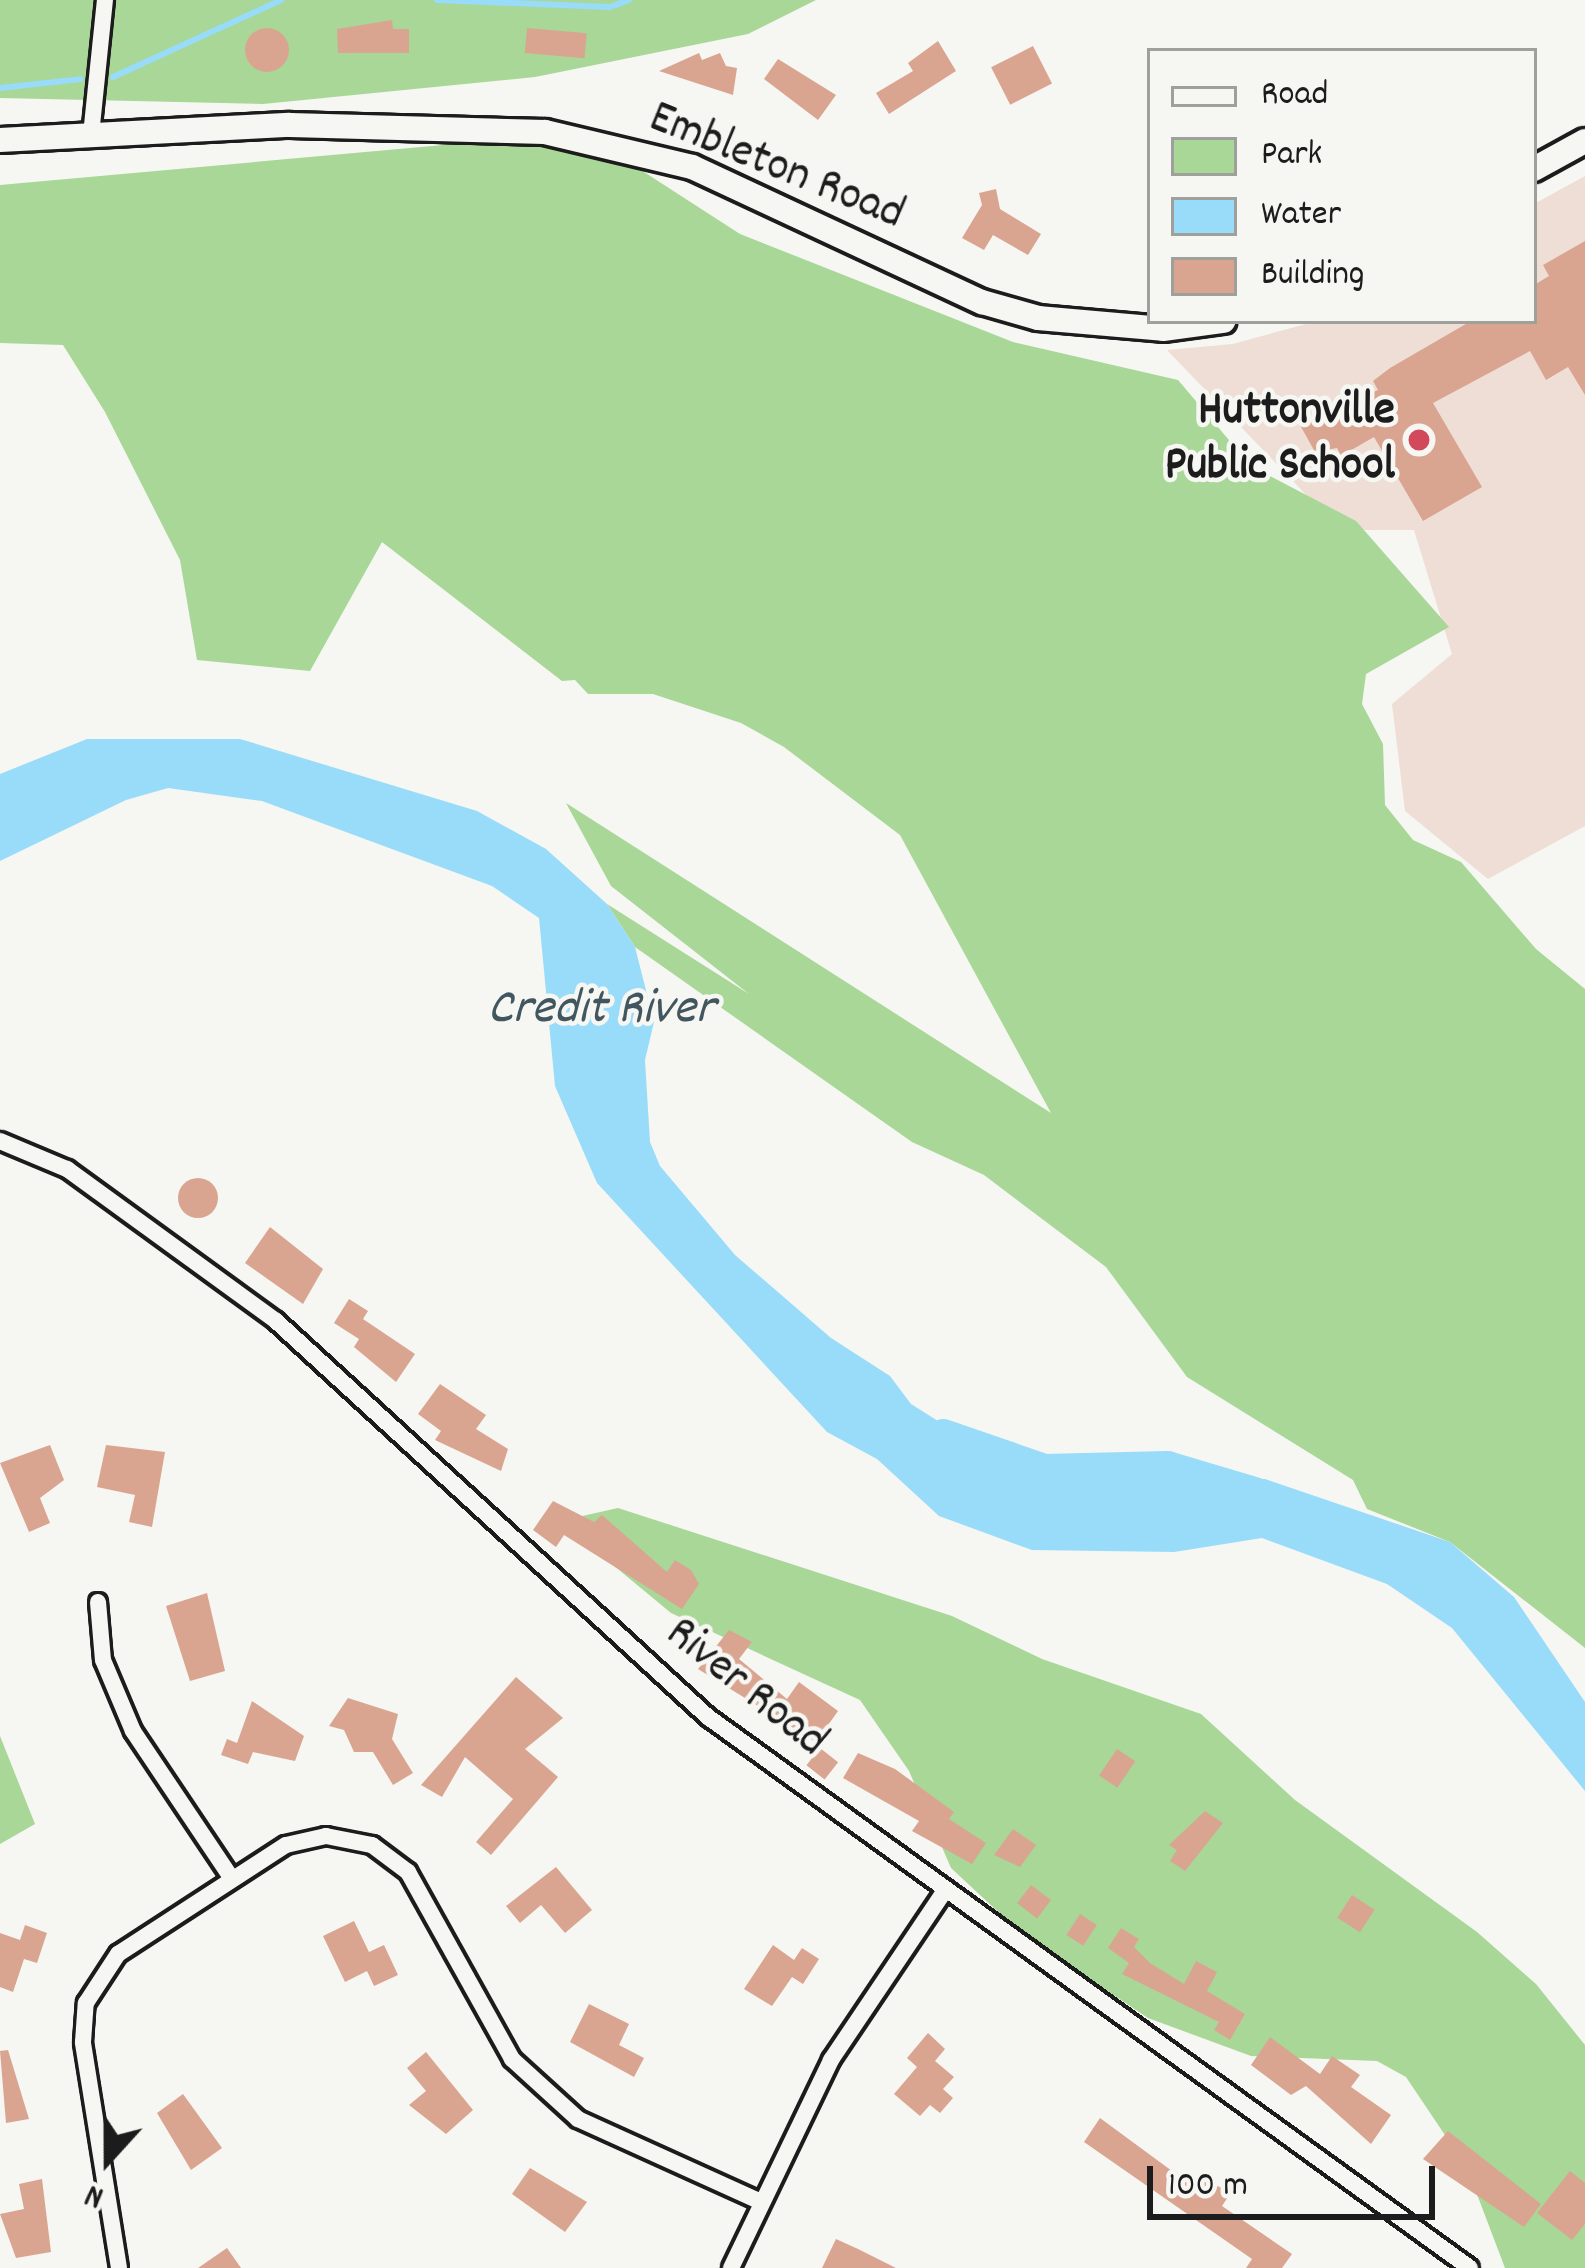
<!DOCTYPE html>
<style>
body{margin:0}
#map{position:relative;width:1585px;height:2268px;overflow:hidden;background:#f6f6f2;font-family:Dekko,sans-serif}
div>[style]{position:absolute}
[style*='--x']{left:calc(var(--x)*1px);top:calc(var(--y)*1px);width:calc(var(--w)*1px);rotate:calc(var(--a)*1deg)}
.built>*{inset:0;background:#eeded5}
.green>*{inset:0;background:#a8d797}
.water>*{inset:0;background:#98dcfa}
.stream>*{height:6px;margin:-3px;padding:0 3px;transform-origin:3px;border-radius:3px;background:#98dcfa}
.river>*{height:33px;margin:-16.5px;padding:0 16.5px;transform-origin:16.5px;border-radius:16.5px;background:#98dcfa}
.building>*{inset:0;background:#daa590;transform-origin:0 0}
.round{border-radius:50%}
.roads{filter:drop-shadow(3px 0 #1c1c1c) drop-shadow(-3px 0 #1c1c1c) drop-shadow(0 3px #1c1c1c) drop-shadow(0 -3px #1c1c1c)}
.street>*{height:16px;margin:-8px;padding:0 8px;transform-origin:8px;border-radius:8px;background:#f6f6f2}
.secondary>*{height:24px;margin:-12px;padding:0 12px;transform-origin:12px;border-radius:12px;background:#f6f6f2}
.dots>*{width:33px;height:33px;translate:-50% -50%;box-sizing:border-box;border:6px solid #f6f6f2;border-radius:50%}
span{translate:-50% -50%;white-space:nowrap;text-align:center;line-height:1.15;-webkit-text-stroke:9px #f6f6f2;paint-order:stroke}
.street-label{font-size:48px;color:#1c1c1c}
.poi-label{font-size:48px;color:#1c1c1c;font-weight:700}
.right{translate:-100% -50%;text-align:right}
.water-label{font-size:51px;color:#41565f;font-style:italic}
.legend{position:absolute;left:1147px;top:48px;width:390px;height:276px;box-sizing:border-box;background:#f6f6f2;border:3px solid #9f9f9c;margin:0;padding:15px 21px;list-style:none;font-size:36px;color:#1c1c1c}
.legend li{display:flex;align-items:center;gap:24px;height:60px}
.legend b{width:60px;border:3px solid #9f9f9c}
.north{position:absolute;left:48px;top:2100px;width:120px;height:120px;-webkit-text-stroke:9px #f6f6f2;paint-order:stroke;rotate:201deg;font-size:33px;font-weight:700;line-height:48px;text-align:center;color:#1c1c1c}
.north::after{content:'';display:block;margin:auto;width:42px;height:54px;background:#1c1c1c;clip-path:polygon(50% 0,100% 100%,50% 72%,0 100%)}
.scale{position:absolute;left:1147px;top:2166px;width:288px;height:54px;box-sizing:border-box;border:6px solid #1c1c1c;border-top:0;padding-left:15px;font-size:36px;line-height:42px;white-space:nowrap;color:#1c1c1c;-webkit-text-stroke:9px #f6f6f2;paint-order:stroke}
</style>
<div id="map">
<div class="built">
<div style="clip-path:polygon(1585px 176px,1585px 826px,1488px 879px,1405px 811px,1392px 704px,1452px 654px,1414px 530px,1340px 530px,1167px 350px,1233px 344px,1317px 321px,1534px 321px,1534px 204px)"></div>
</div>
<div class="green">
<div style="clip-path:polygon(0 0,816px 0,748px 34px,535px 77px,263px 104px,0 98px)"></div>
<div style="clip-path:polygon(510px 139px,627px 161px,740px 234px,1013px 342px,1178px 380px,1251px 466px,1356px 521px,1449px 627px,1366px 674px,1362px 704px,1383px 744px,1385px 805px,1413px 840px,1461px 862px,1536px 949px,1585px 989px,1585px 1648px,1450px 1542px,1367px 1509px,1353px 1480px,1187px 1377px,1106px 1267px,984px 1175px,912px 1142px,635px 947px,607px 904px,749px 994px,611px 886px,566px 803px,1051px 1113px,900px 835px,784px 747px,741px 723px,653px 694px,588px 694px,575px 680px,562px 681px,382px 542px,310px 671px,197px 660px,180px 560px,105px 412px,63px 345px,0 343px,0 185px)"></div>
<div style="clip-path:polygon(618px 1508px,952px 1616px,1042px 1659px,1201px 1714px,1295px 1800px,1477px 1932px,1536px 1984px,1585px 2045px,1585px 2268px,1505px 2268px,1467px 2168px,1406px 2077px,1377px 2061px,1251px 2056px,1148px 2018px,1022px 1934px,951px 1868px,909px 1771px,860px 1700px,671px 1613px,572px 1531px,569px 1519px)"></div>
<div style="clip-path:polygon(0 1736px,35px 1824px,0 1844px)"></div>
</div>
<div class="water">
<div style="clip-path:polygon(87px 739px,240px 739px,477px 811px,546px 849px,607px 904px,635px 947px,654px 1022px,645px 1060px,650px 1142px,660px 1166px,735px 1255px,831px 1338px,890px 1376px,911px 1404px,1011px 1467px,1143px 1483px,1265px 1479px,1450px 1542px,1514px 1597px,1585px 1702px,1585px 1791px,1452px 1628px,1387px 1584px,1262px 1538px,1174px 1552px,1032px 1550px,939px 1516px,877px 1459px,827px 1432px,597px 1183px,555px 1086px,539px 918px,492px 886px,262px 801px,168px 788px,126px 800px,0 861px,0 774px)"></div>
</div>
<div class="stream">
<div style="--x:437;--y:0;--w:173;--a:2.3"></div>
<div style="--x:610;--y:7;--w:20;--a:-20"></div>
<div style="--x:113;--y:77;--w:185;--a:-24.6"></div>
<div style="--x:0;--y:88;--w:81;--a:-6.3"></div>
</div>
<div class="river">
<div style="--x:943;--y:1435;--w:107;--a:19.1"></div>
<div style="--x:1044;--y:1470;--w:123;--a:-1.4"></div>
<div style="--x:1167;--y:1467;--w:91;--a:16.6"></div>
</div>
<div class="building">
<div style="clip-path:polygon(392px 20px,393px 29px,409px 29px,409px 53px,338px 53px,337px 29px)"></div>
<div style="left:527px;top:28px;width:60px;height:25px;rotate:5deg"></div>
<div class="round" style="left:245px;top:28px;width:44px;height:44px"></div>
<div style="clip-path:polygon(938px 41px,956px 71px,889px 114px,876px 93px,913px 71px,908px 63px)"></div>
<div style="left:1033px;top:46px;width:42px;height:47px;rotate:63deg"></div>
<div style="clip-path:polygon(699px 53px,702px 60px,720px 53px,726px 66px,737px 68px,733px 95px,659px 71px)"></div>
<div style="clip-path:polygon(778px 59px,836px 95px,818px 120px,764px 79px)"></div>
<div style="clip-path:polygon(996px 189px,1000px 209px,1041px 234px,1028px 255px,993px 235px,984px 250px,962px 238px,982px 205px,979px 193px)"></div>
<div style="clip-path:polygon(1585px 241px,1585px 395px,1568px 367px,1546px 380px,1530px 351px,1433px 403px,1482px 487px,1423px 521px,1374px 437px,1341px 456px,1337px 448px,1315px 452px,1300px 425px,1378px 390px,1373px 381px,1390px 368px,1471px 321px,1534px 321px,1534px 285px,1549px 276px,1543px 265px)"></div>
<div class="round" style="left:178px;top:1178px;width:40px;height:40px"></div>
<div style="clip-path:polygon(270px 1227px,323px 1269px,303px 1304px,245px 1263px)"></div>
<div style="clip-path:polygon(349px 1299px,368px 1311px,363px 1319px,415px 1354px,396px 1382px,354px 1347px,359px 1339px,334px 1323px)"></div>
<div style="clip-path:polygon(440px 1384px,486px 1415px,476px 1429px,508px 1449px,501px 1471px,435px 1440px,441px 1431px,418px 1414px)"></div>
<div style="clip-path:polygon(50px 1445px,64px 1480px,40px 1498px,50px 1523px,29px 1532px,0 1463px)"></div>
<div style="clip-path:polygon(106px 1445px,165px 1452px,152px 1527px,129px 1522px,135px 1495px,97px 1487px)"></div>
<div style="clip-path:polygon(553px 1501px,594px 1522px,602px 1515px,667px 1572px,675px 1560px,691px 1570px,699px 1584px,682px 1609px,564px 1535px,556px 1547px,533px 1530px)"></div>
<div style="clip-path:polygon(207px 1593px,225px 1671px,190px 1681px,166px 1606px)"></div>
<div style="clip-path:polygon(729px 1630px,752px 1642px,739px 1659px,787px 1699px,799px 1682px,838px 1711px,816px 1742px,698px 1669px)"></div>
<div style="clip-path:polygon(516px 1677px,563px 1718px,525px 1749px,558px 1777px,491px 1855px,476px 1842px,513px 1799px,465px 1757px,442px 1797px,421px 1785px)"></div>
<div style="clip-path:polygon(348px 1698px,398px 1714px,392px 1739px,413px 1773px,393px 1785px,373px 1752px,354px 1752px,344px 1730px,329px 1726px)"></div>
<div style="clip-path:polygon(252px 1701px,304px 1736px,295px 1761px,253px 1752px,248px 1764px,221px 1755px,227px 1739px,237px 1743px)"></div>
<div style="left:820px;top:1748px;width:23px;height:22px;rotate:38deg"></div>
<div style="left:1117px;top:1749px;width:22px;height:32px;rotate:34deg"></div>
<div style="clip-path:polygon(858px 1753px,895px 1769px,954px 1812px,949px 1819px,986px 1843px,972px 1864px,912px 1831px,919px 1821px,843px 1778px)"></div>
<div style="clip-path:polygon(1205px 1811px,1223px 1823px,1185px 1871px,1170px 1861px,1177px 1850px,1169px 1845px)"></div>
<div style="clip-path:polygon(1013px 1829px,1036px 1845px,1020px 1867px,994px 1855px)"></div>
<div style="clip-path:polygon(556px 1867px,592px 1910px,565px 1933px,541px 1905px,520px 1923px,506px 1906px)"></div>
<div style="left:1031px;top:1885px;width:25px;height:23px;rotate:37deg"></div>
<div style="left:1352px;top:1895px;width:27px;height:27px;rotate:33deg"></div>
<div style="left:1080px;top:1914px;width:20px;height:25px;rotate:33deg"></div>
<div style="clip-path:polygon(354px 1921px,369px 1952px,384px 1945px,398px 1975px,374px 1986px,367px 1971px,345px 1982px,323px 1936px)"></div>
<div style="clip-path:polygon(25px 1925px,47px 1933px,37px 1963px,24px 1959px,13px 1992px,0 1987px,0 1933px,20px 1940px)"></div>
<div style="clip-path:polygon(1121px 1928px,1139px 1939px,1134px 1947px,1150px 1963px,1184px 1984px,1196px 1961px,1217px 1972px,1207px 1991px,1245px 2014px,1230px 2040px,1214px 2030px,1219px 2022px,1122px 1974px,1129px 1963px,1108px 1948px)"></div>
<div style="clip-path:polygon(773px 1945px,794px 1960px,802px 1948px,819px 1959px,803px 1984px,792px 1977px,772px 2006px,744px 1989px)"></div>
<div style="clip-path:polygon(589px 2004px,629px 2024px,619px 2045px,644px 2058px,634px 2077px,570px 2042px)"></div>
<div style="clip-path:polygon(928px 2033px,945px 2049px,935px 2061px,954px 2077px,943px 2089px,953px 2098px,940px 2113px,930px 2105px,920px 2116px,894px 2094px,917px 2067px,907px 2058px)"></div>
<div style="clip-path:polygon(1270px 2037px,1320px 2074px,1332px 2056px,1360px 2075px,1351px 2087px,1391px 2115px,1371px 2144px,1306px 2086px,1291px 2095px,1251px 2065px)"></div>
<div style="clip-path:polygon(8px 2050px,29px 2119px,6px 2123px,0 2051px)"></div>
<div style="clip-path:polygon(426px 2052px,473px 2110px,446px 2134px,409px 2105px,426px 2091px,407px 2068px)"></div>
<div style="clip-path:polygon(183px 2094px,222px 2148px,191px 2170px,157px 2113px)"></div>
<div style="clip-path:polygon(1100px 2118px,1172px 2171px,1232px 2191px,1222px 2206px,1292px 2254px,1282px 2268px,1246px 2268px,1252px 2259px,1084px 2142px)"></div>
<div style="clip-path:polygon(1448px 2131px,1541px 2204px,1524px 2227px,1423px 2159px)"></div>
<div style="clip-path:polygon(530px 2168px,587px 2202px,565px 2232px,512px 2194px)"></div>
<div style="clip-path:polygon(1570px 2171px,1585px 2183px,1585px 2224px,1572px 2240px,1537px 2213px)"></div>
<div style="clip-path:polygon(42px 2179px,51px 2252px,16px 2258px,0 2214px,24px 2209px,19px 2184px)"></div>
<div style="clip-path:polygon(836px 2239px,858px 2249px,896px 2268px,822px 2268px)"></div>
<div style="clip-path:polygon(227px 2248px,241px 2268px,198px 2268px)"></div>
</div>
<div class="roads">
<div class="street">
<div style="--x:91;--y:135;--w:136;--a:-84.1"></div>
<div style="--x:0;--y:1141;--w:73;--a:22.7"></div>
<div style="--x:67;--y:1169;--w:258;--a:36"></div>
<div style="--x:276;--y:1321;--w:586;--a:42.51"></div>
<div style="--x:708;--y:1717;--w:940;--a:35.87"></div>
<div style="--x:98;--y:1602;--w:58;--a:85.1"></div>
<div style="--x:103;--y:1660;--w:77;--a:67.1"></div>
<div style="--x:133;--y:1731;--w:178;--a:56.2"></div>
<div style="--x:119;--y:2268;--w:229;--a:-99.1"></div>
<div style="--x:83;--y:2042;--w:39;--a:-86"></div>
<div style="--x:86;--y:2003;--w:59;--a:-56.9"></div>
<div style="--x:118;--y:1954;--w:200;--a:-33"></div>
<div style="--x:286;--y:1845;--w:41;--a:-12.7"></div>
<div style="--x:326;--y:1836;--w:47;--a:11.1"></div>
<div style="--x:372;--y:1845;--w:45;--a:36.9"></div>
<div style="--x:408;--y:1872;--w:214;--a:60.9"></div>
<div style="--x:512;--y:2059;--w:89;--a:42.3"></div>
<div style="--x:578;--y:2119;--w:201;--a:24.4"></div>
<div style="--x:731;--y:2268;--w:231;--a:-64.3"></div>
<div style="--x:831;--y:2060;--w:202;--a:-56.1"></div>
</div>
<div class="secondary">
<div style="--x:0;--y:140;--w:290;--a:-3"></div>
<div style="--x:290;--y:125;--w:255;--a:1.6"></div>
<div style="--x:545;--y:132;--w:151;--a:13.4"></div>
<div style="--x:692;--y:167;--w:320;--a:25"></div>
<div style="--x:982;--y:302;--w:58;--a:15.9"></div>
<div style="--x:1038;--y:318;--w:125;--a:5"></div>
<div style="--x:1163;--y:329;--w:61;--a:-7.6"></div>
<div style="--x:1534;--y:169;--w:58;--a:-28.8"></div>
</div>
</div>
<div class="dots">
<div style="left:1419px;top:440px;background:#d1495b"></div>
</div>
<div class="street-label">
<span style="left:776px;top:168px;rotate:22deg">Embleton Road</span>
<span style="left:745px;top:1689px;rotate:39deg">River Road</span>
</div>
<div class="poi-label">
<span class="right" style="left:1395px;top:440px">Huttonville<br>Public School</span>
</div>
<div class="water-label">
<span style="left:601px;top:1011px">Credit River</span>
</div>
<ul class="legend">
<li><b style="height:15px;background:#f6f6f2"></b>Road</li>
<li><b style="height:33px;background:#a8d797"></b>Park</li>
<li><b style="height:33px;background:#98dcfa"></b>Water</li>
<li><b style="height:33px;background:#daa590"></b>Building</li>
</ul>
<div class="north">N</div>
<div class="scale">100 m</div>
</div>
